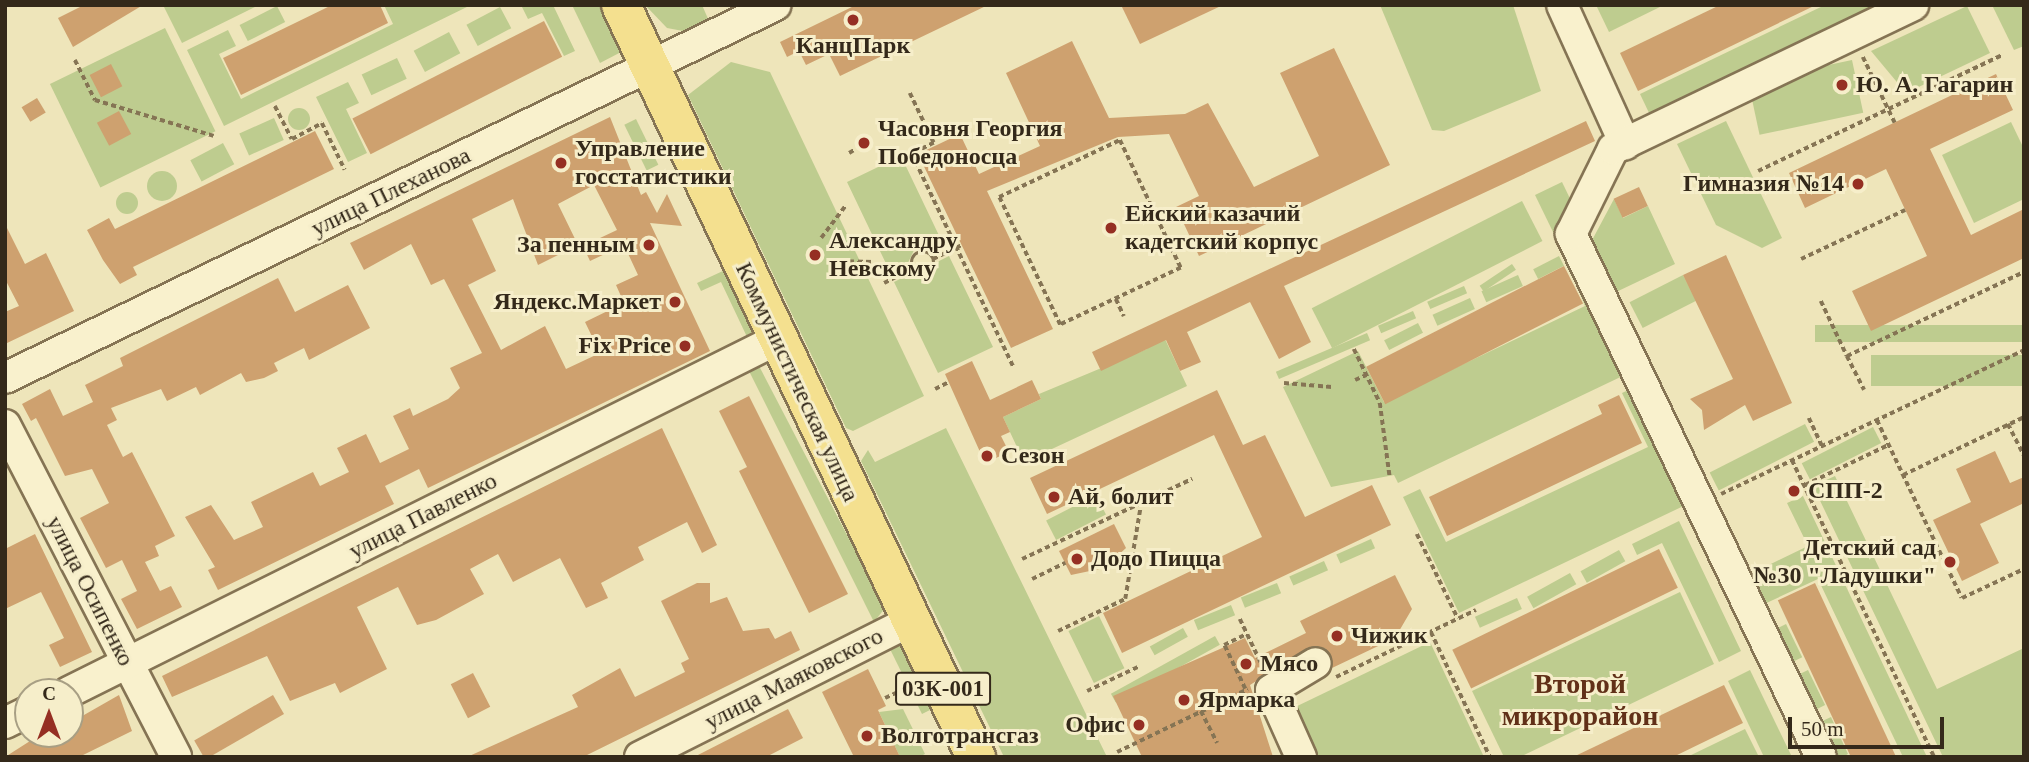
<!DOCTYPE html>
<meta charset="utf-8">
<style>
body{margin:0}
#map{position:relative;width:2029px;height:762px;overflow:hidden;background:#eee5ba;font-family:"Times New Roman",serif}
div>[style]{position:absolute}
[style*='--x']{left:calc(var(--x)*1px);top:calc(var(--y)*1px);width:calc(var(--w)*1px);rotate:calc(var(--a)*1deg)}
.green>*{inset:0;background:#becc8f;transform-origin:0 0}
.round{border-radius:50%}
.building>*{inset:0;background:#cea16f;transform-origin:0 0}
.path>*{height:3.5px;margin-top:-1.75px;transform-origin:0;background:repeating-linear-gradient(90deg,#857454 0 5px,transparent 0 8.5px)}
.path>.ring{margin:-1.75px;padding:0;box-sizing:content-box;background:none;border:3.5px solid #857454;border-radius:50%}
.roads{filter:drop-shadow(2px 0 #857454) drop-shadow(-2px 0 #857454) drop-shadow(0 2px #857454) drop-shadow(0 -2px #857454)}
.minor>*{height:30px;margin:-15px;padding:0 15px;transform-origin:15px;border-radius:15px;background:#f9f1cd}
.major>*{height:38px;margin:-19px;padding:0 19px;transform-origin:19px;border-radius:19px;background:#f4e08f}
.dots>*{width:19px;height:19px;translate:-50% -50%;box-sizing:border-box;border:4px solid #f6eeca;border-radius:50%}
span{translate:-50% -50%;white-space:nowrap;text-align:center;line-height:1.15;-webkit-text-stroke:6px #f6eeca;paint-order:stroke}
.shield-label span{padding:2px 5px;background:#f6eeca;border:2px solid;border-radius:5px;-webkit-text-stroke-width:0}
.shield-label{font-size:23px;color:#34291a;font-weight:700}
.poi-label{font-size:24px;color:#34291a;font-weight:700}
.left{translate:0 -50%;text-align:left}
.right{translate:-100% -50%;text-align:right}
.street-label{font-size:24px;color:#34291a}
.quarter-label{font-size:28px;color:#613018;font-weight:700}
.frame{position:absolute;inset:0;border:7px solid #34291a;pointer-events:none}
.north{position:absolute;left:14px;top:678px;width:70px;height:70px;box-sizing:border-box;background:#f6eeca;border:2px solid #a89f84;border-radius:50%;rotate:0deg;font-size:19px;font-weight:700;line-height:28px;text-align:center;color:#34291a}
.north::after{content:'';display:block;margin:auto;width:24px;height:32px;background:#952f23;clip-path:polygon(50% 0,100% 100%,50% 72%,0 100%)}
.scale{position:absolute;left:1788px;top:717px;width:156px;height:32px;box-sizing:border-box;border:4px solid #34291a;border-top:0;padding-left:9px;font-size:21px;line-height:24px;white-space:nowrap;color:#34291a;-webkit-text-stroke:5px #f6eeca;paint-order:stroke}
</style>
<div id="map">
<div class="green">
<div style="clip-path:polygon(163px 5px,259px 5px,182px 43px)"></div>
<div style="clip-path:polygon(384px 5px,471px 5px,224px 126px,187px 50px,228px 30px,236px 46px,219px 54px,241px 99px,393px 24px)"></div>
<div style="clip-path:polygon(521px 5px,553px 5px,575px 51px,564px 56px,542px 13px,528px 19px)"></div>
<div style="clip-path:polygon(572px 5px,605px 5px,625px 50px,600px 63px)"></div>
<div style="clip-path:polygon(645px 5px,702px 5px,709px 21px,683px 31px,667px 28px)"></div>
<div style="clip-path:polygon(1380px 5px,1513px 5px,1541px 91px,1444px 131px,1432px 130px)"></div>
<div style="clip-path:polygon(1596px 5px,1664px 5px,1609px 32px)"></div>
<div style="clip-path:polygon(1825px 5px,1885px 5px,1651px 117px,1640px 94px)"></div>
<div style="clip-path:polygon(1992px 5px,2024px 5px,2024px 46px,2014px 50px)"></div>
<div style="left:277px;top:6px;width:18px;height:42px;rotate:63deg"></div>
<div style="clip-path:polygon(1967px 6px,1990px 53px,1906px 93px,1871px 51px)"></div>
<div style="left:500px;top:7px;width:24px;height:38px;rotate:62deg"></div>
<div style="left:165px;top:28px;width:115px;height:128px;rotate:64deg"></div>
<div style="left:449px;top:32px;width:24px;height:40px;rotate:62deg"></div>
<div style="left:397px;top:58px;width:23px;height:39px;rotate:65deg"></div>
<div style="left:1852px;top:60px;width:54px;height:106px;rotate:78deg"></div>
<div style="clip-path:polygon(731px 62px,770px 72px,924px 396px,853px 431px,846px 428px,688px 95px)"></div>
<div style="clip-path:polygon(348px 82px,359px 103px,346px 109px,367px 153px,348px 162px,316px 97px)"></div>
<div class="round" style="left:288px;top:108px;width:22px;height:22px"></div>
<div style="left:274px;top:118px;width:24px;height:38px;rotate:66deg"></div>
<div style="left:636px;top:119px;width:51px;height:13px;rotate:64deg"></div>
<div style="clip-path:polygon(1726px 121px,1782px 238px,1762px 248px,1716px 225px,1677px 144px)"></div>
<div style="clip-path:polygon(2011px 122px,2024px 149px,2024px 199px,1974px 223px,1942px 155px)"></div>
<div style="left:223px;top:143px;width:24px;height:37px;rotate:62deg"></div>
<div style="clip-path:polygon(901px 156px,945px 248px,935px 253px,915px 248px,906px 267px,891px 274px,847px 182px)"></div>
<div class="round" style="left:147px;top:171px;width:30px;height:30px"></div>
<div style="clip-path:polygon(1562px 182px,1577px 213px,1571px 226px,1554px 234px,1535px 195px)"></div>
<div class="round" style="left:116px;top:192px;width:22px;height:22px"></div>
<div style="clip-path:polygon(1614px 199px,1623px 218px,1648px 206px,1675px 264px,1614px 293px,1590px 244px)"></div>
<div style="left:1522px;top:201px;width:45px;height:236px;rotate:63deg"></div>
<div style="clip-path:polygon(949px 256px,993px 347px,938px 373px,894px 282px,910px 274px,931px 277px,939px 261px)"></div>
<div style="left:1559px;top:256px;width:11px;height:29px;rotate:63deg"></div>
<div style="left:1512px;top:264px;width:7px;height:39px;rotate:56deg"></div>
<div style="clip-path:polygon(725px 270px,757px 337px,748px 339px,721px 282px,701px 291px,697px 283px)"></div>
<div style="left:1518px;top:275px;width:12px;height:40px;rotate:66deg"></div>
<div style="left:1683px;top:275px;width:29px;height:60px;rotate:63deg"></div>
<div style="left:1464px;top:286px;width:8px;height:40px;rotate:67deg"></div>
<div style="clip-path:polygon(1590px 286px,1631px 372px,1398px 483px,1394px 475px,1331px 487px,1283px 387px,1358px 351px,1384px 402px,1585px 306px,1579px 291px)"></div>
<div style="left:1470px;top:298px;width:12px;height:41px;rotate:66deg"></div>
<div style="left:1413px;top:311px;width:8px;height:38px;rotate:67deg"></div>
<div style="clip-path:polygon(1157px 322px,1187px 386px,1024px 462px,1003px 417px,1041px 399px,1039px 394px,1147px 349px)"></div>
<div style="left:1418px;top:323px;width:11px;height:38px;rotate:63deg"></div>
<div style="left:2024px;top:325px;width:17px;height:209px;rotate:90deg"></div>
<div style="left:1367px;top:333px;width:8px;height:99px;rotate:67deg"></div>
<div style="left:2024px;top:355px;width:31px;height:153px;rotate:90deg"></div>
<div style="clip-path:polygon(759px 366px,885px 608px,874px 622px,749px 371px)"></div>
<div style="clip-path:polygon(1639px 385px,1694px 501px,1459px 613px,1403px 497px,1420px 489px,1446px 542px,1648px 447px,1622px 393px)"></div>
<div style="left:1805px;top:424px;width:20px;height:107px;rotate:63deg"></div>
<div style="left:1873px;top:427px;width:18px;height:80px;rotate:63deg"></div>
<div style="clip-path:polygon(946px 428px,1107px 757px,1004px 757px,861px 461px,868px 450px,875px 462px)"></div>
<div style="clip-path:polygon(1835px 476px,1937px 689px,2024px 648px,2024px 757px,1943px 757px,1813px 486px)"></div>
<div style="left:1096px;top:495px;width:22px;height:56px;rotate:63deg"></div>
<div style="clip-path:polygon(1803px 496px,1927px 757px,1903px 757px,1818px 579px,1760px 606px,1746px 576px,1808px 546px,1787px 503px)"></div>
<div style="clip-path:polygon(1679px 521px,1741px 651px,1719px 662px,1662px 543px,1637px 555px,1632px 544px)"></div>
<div style="left:1371px;top:539px;width:10px;height:38px;rotate:66deg"></div>
<div style="left:1619px;top:550px;width:13px;height:44px;rotate:61deg"></div>
<div style="left:1324px;top:561px;width:10px;height:38px;rotate:66deg"></div>
<div style="left:1570px;top:573px;width:13px;height:49px;rotate:61deg"></div>
<div style="left:1277px;top:583px;width:11px;height:39px;rotate:68deg"></div>
<div style="clip-path:polygon(1680px 592px,1714px 664px,1520px 757px,1504px 757px,1472px 691px)"></div>
<div style="left:1517px;top:598px;width:12px;height:46px;rotate:66deg"></div>
<div style="left:1231px;top:605px;width:11px;height:40px;rotate:68deg"></div>
<div style="left:1099px;top:616px;width:58px;height:34px;rotate:64deg"></div>
<div style="left:1786px;top:624px;width:37px;height:15px;rotate:64deg"></div>
<div style="left:1183px;top:628px;width:10px;height:38px;rotate:61deg"></div>
<div style="left:1215px;top:636px;width:10px;height:119px;rotate:61deg"></div>
<div style="clip-path:polygon(1430px 642px,1484px 757px,1311px 757px,1289px 710px)"></div>
<div style="clip-path:polygon(899px 643px,934px 708px,922px 714px,889px 647px)"></div>
<div style="clip-path:polygon(1750px 670px,1792px 757px,1764px 757px,1728px 681px)"></div>
<div style="left:1808px;top:670px;width:39px;height:15px;rotate:64deg"></div>
<div style="clip-path:polygon(903px 709px,925px 754px,919px 757px,900px 757px,879px 712px)"></div>
<div style="clip-path:polygon(1831px 717px,1848px 754px,1843px 757px,1832px 757px,1816px 724px)"></div>
<div style="clip-path:polygon(1745px 729px,1759px 757px,1687px 757px)"></div>
</div>
<div class="building">
<div style="clip-path:polygon(84px 5px,143px 5px,73px 47px,58px 18px)"></div>
<div style="clip-path:polygon(332px 5px,380px 5px,388px 23px,241px 95px,223px 58px)"></div>
<div style="clip-path:polygon(856px 5px,988px 5px,840px 76px,829px 54px,806px 65px,799px 51px,787px 57px,780px 42px)"></div>
<div style="clip-path:polygon(1121px 5px,1223px 5px,1140px 44px)"></div>
<div style="clip-path:polygon(1720px 5px,1816px 5px,1638px 91px,1620px 53px)"></div>
<div style="left:544px;top:21px;width:40px;height:215px;rotate:63deg"></div>
<div style="clip-path:polygon(1072px 41px,1109px 118px,1185px 114px,1208px 103px,1254px 187px,1319px 156px,1280px 73px,1334px 48px,1390px 165px,1199px 256px,1176px 207px,1199px 196px,1169px 134px,1118px 137px,987px 191px,1053px 329px,1011px 348px,918px 154px,960px 134px,979px 174px,1040px 146px,1006px 73px)"></div>
<div style="left:111px;top:64px;width:25px;height:24px;rotate:63deg"></div>
<div style="clip-path:polygon(1996px 74px,2013px 110px,1930px 149px,1971px 235px,2024px 209px,2024px 258px,1871px 331px,1852px 291px,1927px 256px,1886px 169px,1805px 208px,1789px 173px)"></div>
<div style="left:37px;top:98px;width:17px;height:18px;rotate:59deg"></div>
<div style="left:119px;top:111px;width:26px;height:25px;rotate:62deg"></div>
<div style="clip-path:polygon(evenodd,610px 117px,641px 195px,646px 192px,657px 213px,667px 194px,682px 226px,650px 223px,710px 351px,428px 488px,419px 469px,385px 486px,394px 504px,218px 590px,208px 570px,215px 567px,185px 517px,211px 505px,234px 540px,263px 527px,251px 502px,313px 472px,320px 486px,349px 472px,337px 448px,366px 434px,380px 463px,409px 449px,393px 416px,410px 408px,413px 416px,448px 399px,460px 388px,450px 368px,482px 353px,444px 279px,431px 285px,411px 244px,364px 270px,350px 243px,610px 117px,594px 185px,617px 230px,583px 246px,590px 261px,624px 245px,638px 275px,616px 285px,624px 303px,585px 322px,600px 353px,566px 369px,545px 326px,501px 350px,468px 285px,496px 271px,472px 219px,513px 199px,538px 265px,578px 245px,558px 204px,594px 185px)"></div>
<div style="clip-path:polygon(1586px 121px,1595px 141px,1284px 286px,1311px 342px,1279px 359px,1250px 302px,1187px 332px,1201px 362px,1180px 371px,1166px 340px,1101px 371px,1092px 352px)"></div>
<div style="clip-path:polygon(315px 131px,334px 169px,133px 267px,137px 275px,120px 284px,103px 260px,87px 230px,109px 218px,115px 229px)"></div>
<div style="left:1639px;top:187px;width:21px;height:28px;rotate:65deg"></div>
<div style="clip-path:polygon(5px 224px,25px 264px,46px 253px,74px 311px,5px 344px,5px 312px,19px 306px,5px 279px)"></div>
<div style="clip-path:polygon(1726px 255px,1792px 403px,1753px 421px,1745px 405px,1704px 430px,1702px 410px,1690px 399px,1733px 379px,1683px 275px)"></div>
<div style="left:1564px;top:266px;width:42px;height:222px;rotate:63deg"></div>
<div style="clip-path:polygon(278px 278px,295px 312px,348px 285px,370px 328px,309px 360px,304px 348px,274px 363px,278px 371px,264px 378px,246px 382px,241px 373px,200px 395px,196px 387px,167px 401px,161px 389px,111px 408px,117px 420px,107px 425px,123px 457px,132px 452px,175px 536px,155px 546px,159px 556px,145px 562px,160px 591px,171px 586px,182px 607px,137px 629px,121px 599px,137px 591px,122px 560px,106px 568px,80px 518px,109px 503px,92px 469px,65px 476px,36px 418px,31px 421px,22px 404px,50px 389px,63px 416px,93px 402px,85px 385px,123px 366px,120px 358px)"></div>
<div style="clip-path:polygon(972px 361px,990px 400px,1032px 380px,1041px 399px,1003px 417px,1010px 432px,1001px 436px,1009px 452px,985px 463px,945px 374px)"></div>
<div style="clip-path:polygon(1217px 390px,1243px 445px,1265px 435px,1305px 517px,1372px 485px,1391px 525px,1122px 653px,1103px 613px,1262px 537px,1214px 435px,1047px 514px,1030px 478px)"></div>
<div style="clip-path:polygon(1619px 395px,1642px 443px,1447px 536px,1429px 497px,1602px 414px,1598px 405px)"></div>
<div style="clip-path:polygon(749px 396px,848px 594px,809px 613px,739px 471px,747px 467px,719px 411px)"></div>
<div style="clip-path:polygon(662px 428px,717px 545px,702px 553px,687px 522px,638px 547px,644px 560px,601px 583px,608px 598px,586px 608px,560px 558px,513px 582px,498px 554px,470px 569px,484px 594px,436px 620px,417px 625px,398px 587px,357px 607px,387px 669px,340px 693px,335px 683px,290px 701px,267px 656px,172px 697px,162px 676px)"></div>
<div style="clip-path:polygon(1995px 451px,2010px 483px,2024px 477px,2024px 503px,1980px 524px,1999px 563px,1962px 581px,1933px 520px,1971px 502px,1956px 469px)"></div>
<div style="clip-path:polygon(1114px 524px,1126px 548px,1104px 568px,1071px 575px,1059px 551px)"></div>
<div style="clip-path:polygon(35px 534px,92px 652px,60px 667px,49px 645px,64px 638px,41px 592px,5px 609px,5px 549px)"></div>
<div style="left:1659px;top:549px;width:43px;height:230px;rotate:64deg"></div>
<div style="clip-path:polygon(1395px 575px,1412px 609px,1395px 638px,1332px 668px,1325px 648px,1308px 648px,1250px 685px,1273px 757px,1142px 757px,1113px 696px,1245px 638px,1255px 658px,1306px 633px,1300px 621px)"></div>
<div style="clip-path:polygon(697px 583px,710px 583px,710px 603px,727px 597px,743px 631px,769px 628px,775px 639px,791px 631px,800px 650px,583px 757px,467px 757px,578px 707px,572px 695px,620px 668px,635px 697px,685px 672px,681px 663px,689px 659px,661px 601px)"></div>
<div style="left:1815px;top:583px;width:192px;height:41px;rotate:65deg"></div>
<div style="clip-path:polygon(868px 669px,886px 706px,878px 710px,900px 757px,854px 757px,822px 692px)"></div>
<div style="left:473px;top:673px;width:38px;height:25px;rotate:63deg"></div>
<div style="clip-path:polygon(1724px 685px,1743px 723px,1673px 757px,1573px 757px)"></div>
<div style="clip-path:polygon(119px 695px,132px 731px,79px 757px,5px 757px,41px 734px,70px 734px,70px 723px)"></div>
<div style="left:273px;top:695px;width:22px;height:91px;rotate:60deg"></div>
<div style="clip-path:polygon(788px 709px,803px 738px,766px 757px,694px 757px)"></div>
</div>
<div class="path">
<div style="--x:1863;--y:57;--w:73;--a:64.1"></div>
<div style="--x:75;--y:60;--w:45;--a:63.4"></div>
<div style="--x:95;--y:100;--w:124;--a:16.8"></div>
<div style="--x:910;--y:93;--w:55;--a:64.4"></div>
<div style="--x:934;--y:143;--w:25;--a:153"></div>
<div style="--x:912;--y:154;--w:237;--a:64.5"></div>
<div style="--x:275;--y:106;--w:37;--a:63"></div>
<div style="--x:292;--y:139;--w:34;--a:-28"></div>
<div style="--x:322;--y:123;--w:52;--a:63.9"></div>
<div style="--x:1120;--y:140;--w:142;--a:64.5"></div>
<div style="--x:1181;--y:268;--w:134;--a:154.8"></div>
<div style="--x:1060;--y:325;--w:142;--a:-115.5"></div>
<div style="--x:999;--y:197;--w:134;--a:-25.2"></div>
<div style="--x:849;--y:153;--w:6;--a:-31"></div>
<div style="--x:1758;--y:171;--w:270;--a:-25.4"></div>
<div style="--x:821;--y:238;--w:41;--a:-52.9"></div>
<div class="ring" style="left:912px;top:252px;width:18.5px;height:18.5px"></div>
<div style="--x:933;--y:259;--w:32;--a:-26"></div>
<div style="--x:1801;--y:259;--w:115;--a:-25.2"></div>
<div style="--x:832;--y:261;--w:42;--a:1.4"></div>
<div style="--x:884;--y:283;--w:33;--a:-27"></div>
<div style="--x:1116;--y:299;--w:19;--a:65"></div>
<div style="--x:1821;--y:301;--w:61;--a:64.7"></div>
<div style="--x:1847;--y:356;--w:196;--a:-25.4"></div>
<div style="--x:1354;--y:349;--w:60;--a:64.3"></div>
<div style="--x:1380;--y:403;--w:76;--a:82.4"></div>
<div style="--x:1847;--y:356;--w:38;--a:63"></div>
<div style="--x:1355;--y:380;--w:12;--a:-24"></div>
<div style="--x:1284;--y:383;--w:48;--a:4.8"></div>
<div style="--x:935;--y:389;--w:16;--a:-27"></div>
<div style="--x:1809;--y:418;--w:31;--a:65"></div>
<div style="--x:1877;--y:420;--w:197;--a:64.5"></div>
<div style="--x:1962;--y:598;--w:68;--a:-25.1"></div>
<div style="--x:2008;--y:424;--w:36;--a:63"></div>
<div style="--x:1792;--y:460;--w:329;--a:64.4"></div>
<div style="--x:1903;--y:475;--w:134;--a:-25.6"></div>
<div style="--x:1805;--y:485;--w:92;--a:-25.7"></div>
<div style="--x:1721;--y:494;--w:335;--a:-25.4"></div>
<div style="--x:1417;--y:534;--w:94;--a:64.2"></div>
<div style="--x:1022;--y:559;--w:188;--a:-25.2"></div>
<div style="--x:1032;--y:579;--w:37;--a:-26"></div>
<div style="--x:1240;--y:619;--w:51;--a:64.4"></div>
<div style="--x:1058;--y:631;--w:74;--a:-25.5"></div>
<div style="--x:1125;--y:599;--w:97;--a:-80.5"></div>
<div style="--x:1431;--y:632;--w:138;--a:64.7"></div>
<div style="--x:1336;--y:677;--w:155;--a:-25.6"></div>
<div style="--x:1245;--y:689;--w:49;--a:-115.5"></div>
<div style="--x:1224;--y:645;--w:25;--a:-26"></div>
<div style="--x:1087;--y:691;--w:59;--a:-25.3"></div>
<div style="--x:885;--y:698;--w:17;--a:-25"></div>
<div style="--x:1201;--y:711;--w:36;--a:63"></div>
<div style="--x:1117;--y:752;--w:145;--a:-25.7"></div>
</div>
<div class="roads">
<div class="minor">
<div style="--x:1562;--y:5;--w:153;--a:65.6"></div>
<div style="--x:5;--y:378;--w:856;--a:-25.82"></div>
<div style="--x:5;--y:425;--w:373;--a:62.7"></div>
<div style="--x:69;--y:692;--w:790;--a:-26.47"></div>
<div style="--x:5;--y:723;--w:25;--a:-26"></div>
<div style="--x:640;--y:757;--w:302;--a:-26.7"></div>
<div style="--x:1301;--y:757;--w:73;--a:-114.1"></div>
<div style="--x:1271;--y:690;--w:52;--a:-31"></div>
<div style="--x:1821;--y:757;--w:580;--a:-115.55"></div>
<div style="--x:1571;--y:234;--w:95;--a:-63.7"></div>
<div style="--x:1613;--y:149;--w:333;--a:-25.6"></div>
</div>
<div class="major">
<div style="--x:621;--y:5;--w:832;--a:64.73"></div>
</div>
</div>
<div class="dots">
<div style="left:853px;top:20px;background:#952f23"></div>
<div style="left:1842px;top:85px;background:#952f23"></div>
<div style="left:864px;top:143px;background:#952f23"></div>
<div style="left:561px;top:163px;background:#952f23"></div>
<div style="left:1858px;top:184px;background:#952f23"></div>
<div style="left:1111px;top:228px;background:#952f23"></div>
<div style="left:649px;top:245px;background:#952f23"></div>
<div style="left:815px;top:255px;background:#952f23"></div>
<div style="left:675px;top:302px;background:#952f23"></div>
<div style="left:685px;top:346px;background:#952f23"></div>
<div style="left:987px;top:456px;background:#952f23"></div>
<div style="left:1794px;top:491px;background:#952f23"></div>
<div style="left:1054px;top:497px;background:#952f23"></div>
<div style="left:1077px;top:559px;background:#952f23"></div>
<div style="left:1950px;top:562px;background:#952f23"></div>
<div style="left:1337px;top:636px;background:#952f23"></div>
<div style="left:1246px;top:664px;background:#952f23"></div>
<div style="left:1184px;top:700px;background:#952f23"></div>
<div style="left:1139px;top:725px;background:#952f23"></div>
<div style="left:867px;top:736px;background:#952f23"></div>
</div>
<div class="shield-label">
<span style="left:943px;top:689px">03К-001</span>
</div>
<div class="poi-label">
<span style="left:853px;top:46px">КанцПарк</span>
<span class="left" style="left:1856px;top:85px">Ю. А. Гагарин</span>
<span class="left" style="left:878px;top:143px">Часовня Георгия<br>Победоносца</span>
<span class="left" style="left:575px;top:163px">Управление<br>госстатистики</span>
<span class="right" style="left:1844px;top:184px">Гимназия №14</span>
<span class="left" style="left:1125px;top:228px">Ейский казачий<br>кадетский корпус</span>
<span class="left" style="left:829px;top:255px">Александру<br>Невскому</span>
<span class="right" style="left:635px;top:245px">За пенным</span>
<span class="right" style="left:661px;top:302px">Яндекс.Маркет</span>
<span class="right" style="left:671px;top:346px">Fix Price</span>
<span class="left" style="left:1001px;top:456px">Сезон</span>
<span class="left" style="left:1808px;top:491px">СПП-2</span>
<span class="left" style="left:1068px;top:497px">Ай, болит</span>
<span class="right" style="left:1936px;top:562px">Детский сад<br>№30 "Ладушки"</span>
<span class="left" style="left:1091px;top:559px">Додо Пицца</span>
<span class="left" style="left:1351px;top:636px">Чижик</span>
<span class="left" style="left:1260px;top:664px">Мясо</span>
<span class="left" style="left:1198px;top:700px">Ярмарка</span>
<span class="right" style="left:1125px;top:725px">Офис</span>
<span class="left" style="left:881px;top:736px">Волготрансгаз</span>
</div>
<div class="street-label">
<span style="left:391px;top:192px;rotate:-26deg">улица Плеханова</span>
<span style="left:797px;top:382px;rotate:65deg">Коммунистическая улица</span>
<span style="left:423px;top:516px;rotate:-27deg">улица Павленко</span>
<span style="left:90px;top:591px;rotate:63deg">улица Осипенко</span>
<span style="left:794px;top:679px;rotate:-27deg">улица Маяковского</span>
</div>
<div class="quarter-label">
<span style="left:1580px;top:700px">Второй<br>микрорайон</span>
</div>
<div class="frame"></div>
<div class="north">С</div>
<div class="scale">50 m</div>
</div>
